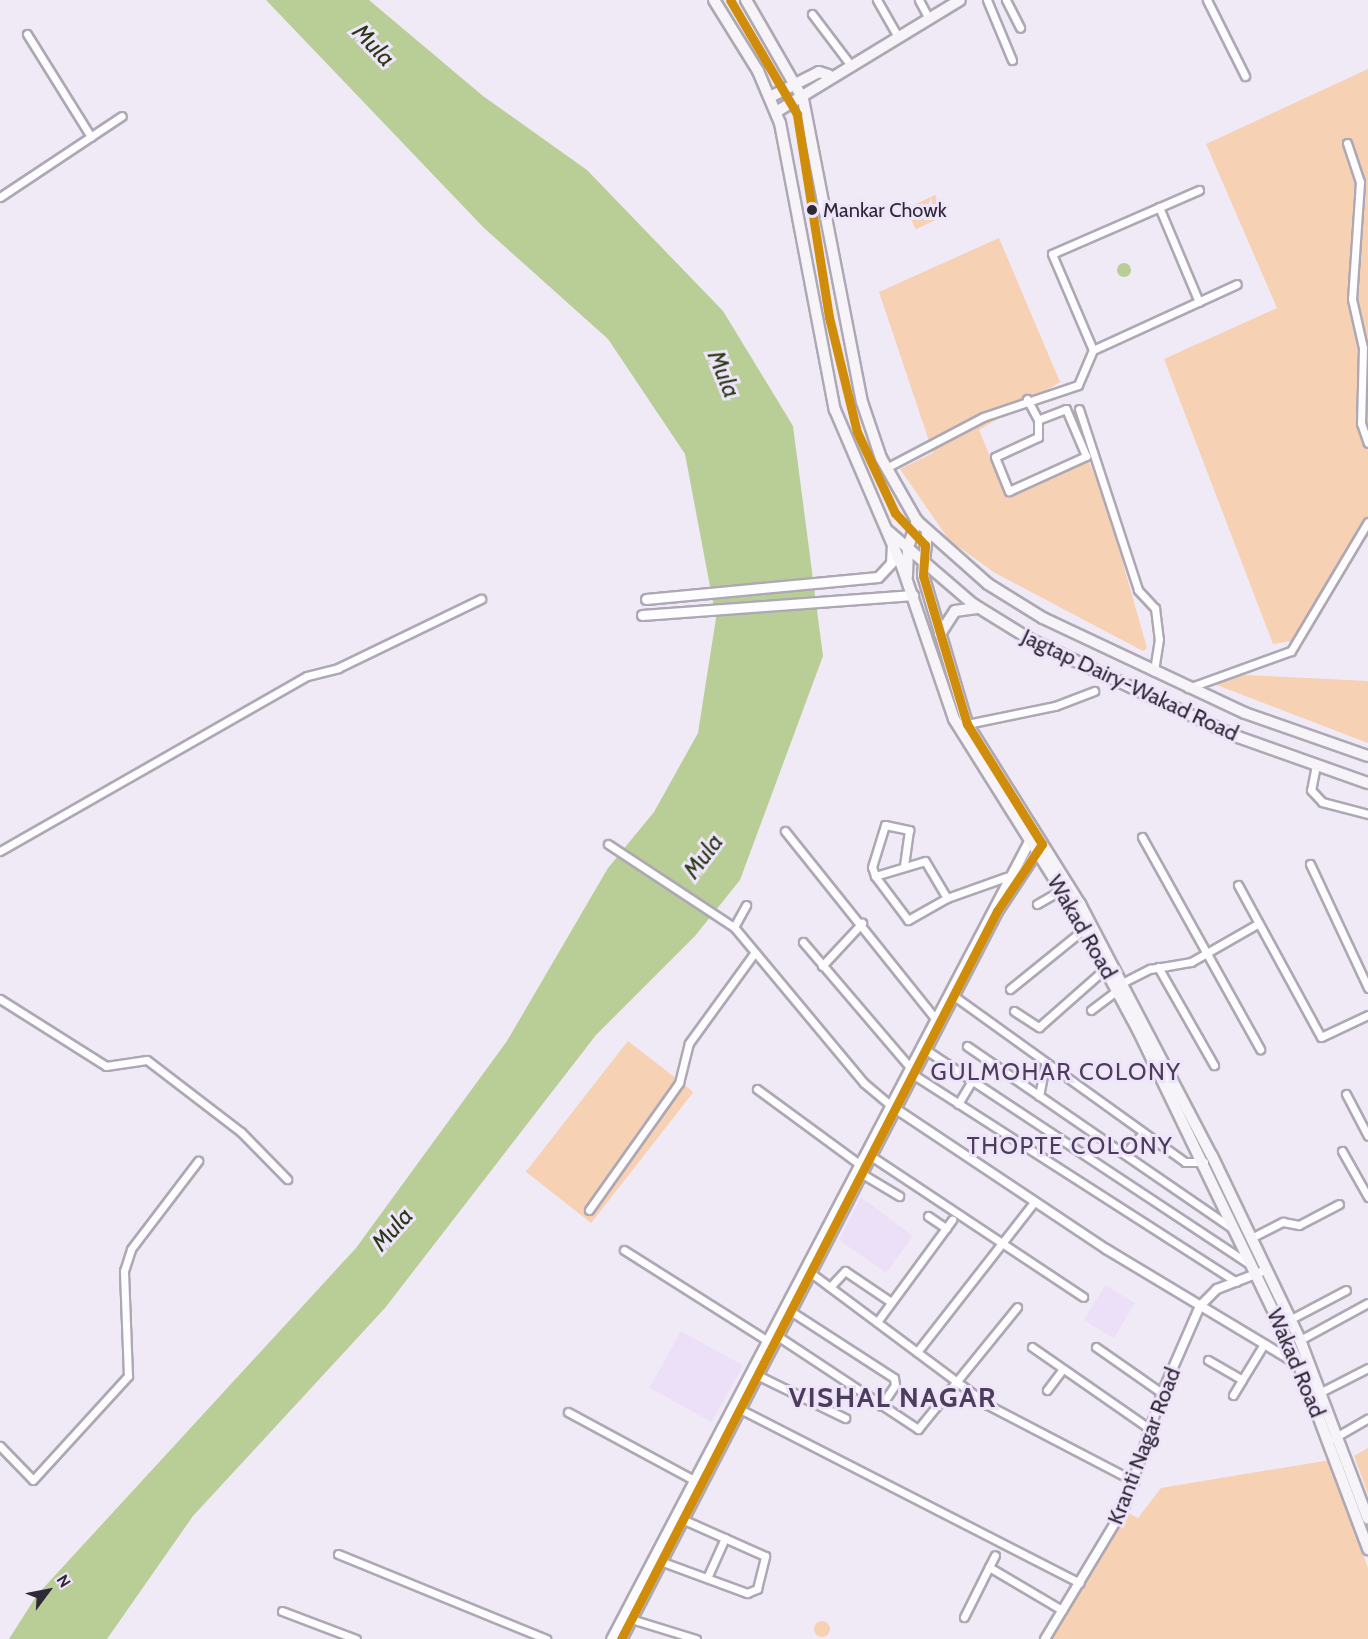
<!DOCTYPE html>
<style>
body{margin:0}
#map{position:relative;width:1368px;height:1639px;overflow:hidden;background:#f0eaf6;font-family:Cabin,sans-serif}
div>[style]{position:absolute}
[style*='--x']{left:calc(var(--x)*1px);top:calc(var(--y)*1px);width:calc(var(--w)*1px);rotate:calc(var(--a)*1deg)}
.built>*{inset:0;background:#ece0f9;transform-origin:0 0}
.green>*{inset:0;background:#f7d1b3;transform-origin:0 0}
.round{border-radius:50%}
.water>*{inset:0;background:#b9ce97}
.roads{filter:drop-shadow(2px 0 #ada8b3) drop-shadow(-2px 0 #ada8b3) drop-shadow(0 2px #ada8b3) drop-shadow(0 -2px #ada8b3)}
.minor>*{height:7px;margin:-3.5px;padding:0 3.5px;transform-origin:3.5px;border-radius:3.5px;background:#fdfcfe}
.tertiary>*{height:8px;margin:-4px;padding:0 4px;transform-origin:4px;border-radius:4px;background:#fdfcfe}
.secondary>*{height:9px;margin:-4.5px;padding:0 4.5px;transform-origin:4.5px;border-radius:4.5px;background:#fdfcfe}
.primary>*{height:10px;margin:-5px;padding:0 5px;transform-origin:5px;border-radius:5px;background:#f6f3f9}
.bus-1>*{height:9px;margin:-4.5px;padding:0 4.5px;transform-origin:4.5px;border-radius:4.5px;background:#cf8d0b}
.dots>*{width:16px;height:16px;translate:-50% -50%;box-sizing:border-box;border:3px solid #efe5fb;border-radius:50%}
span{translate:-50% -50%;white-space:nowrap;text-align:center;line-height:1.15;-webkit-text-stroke:6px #efe5fb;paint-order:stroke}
.bus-label{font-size:20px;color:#2f2836}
.left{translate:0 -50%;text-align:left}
.street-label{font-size:22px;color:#2f2836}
.water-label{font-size:24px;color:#2c3916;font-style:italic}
.neighbourhood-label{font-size:24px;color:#4b3d5b;letter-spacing:1.5px}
.district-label{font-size:28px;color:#4b3d5b;font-weight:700;letter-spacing:1.5px}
.north{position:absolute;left:18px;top:1561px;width:60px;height:60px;-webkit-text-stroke:4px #efe5fb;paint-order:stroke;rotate:58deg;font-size:16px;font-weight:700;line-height:24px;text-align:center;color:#2f2836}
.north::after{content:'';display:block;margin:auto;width:21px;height:27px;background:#2f2836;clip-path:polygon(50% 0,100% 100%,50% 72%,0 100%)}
</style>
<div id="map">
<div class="built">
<div style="clip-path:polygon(861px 1197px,913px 1236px,886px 1273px,839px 1240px)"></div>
<div style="left:1105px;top:1285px;width:35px;height:41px;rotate:31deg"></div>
<div style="left:681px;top:1331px;width:71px;height:65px;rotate:29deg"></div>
</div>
<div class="green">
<div style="clip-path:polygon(1368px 69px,1368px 536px,1291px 641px,1273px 644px,1164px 359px,1277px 308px,1206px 144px)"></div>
<div style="left:935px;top:195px;width:23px;height:32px;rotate:65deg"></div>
<div style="clip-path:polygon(999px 238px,1060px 382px,979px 430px,1006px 495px,1088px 460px,1104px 496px,1147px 648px,1143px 651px,995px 573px,949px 540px,900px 469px,933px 453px,879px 292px)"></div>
<div style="clip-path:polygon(1244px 675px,1368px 681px,1368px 743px,1214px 684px)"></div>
<div style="left:628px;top:1041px;width:83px;height:166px;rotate:38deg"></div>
<div style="clip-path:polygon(1368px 1448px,1368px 1494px,1354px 1456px)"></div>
<div style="clip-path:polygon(1330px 1460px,1368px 1568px,1368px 1639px,1051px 1639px,1128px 1513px,1138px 1518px,1161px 1488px)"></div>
<div class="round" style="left:814px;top:1621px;width:16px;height:16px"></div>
</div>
<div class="water">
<div style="clip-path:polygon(266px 0,369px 0,483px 96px,587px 170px,723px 311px,793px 426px,823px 656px,740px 880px,695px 936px,596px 1035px,385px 1308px,193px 1516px,107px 1639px,9px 1639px,37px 1595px,356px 1248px,507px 1041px,608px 868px,654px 812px,698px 733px,716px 618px,685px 454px,608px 339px,484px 228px)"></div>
<div class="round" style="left:1117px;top:263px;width:14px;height:14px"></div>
</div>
<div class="roads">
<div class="minor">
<div style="--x:877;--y:0;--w:40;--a:60.3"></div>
<div style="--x:919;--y:0;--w:19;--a:62"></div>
<div style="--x:987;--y:0;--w:65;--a:67.4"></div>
<div style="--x:1006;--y:0;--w:31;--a:63"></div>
<div style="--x:1207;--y:0;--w:85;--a:63.4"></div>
<div style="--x:812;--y:14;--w:61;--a:52.9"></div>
<div style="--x:27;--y:34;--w:121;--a:58.1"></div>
<div style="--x:1347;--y:143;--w:41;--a:71.6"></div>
<div style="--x:1360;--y:182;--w:117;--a:93.9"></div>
<div style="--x:1352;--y:299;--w:50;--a:77.3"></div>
<div style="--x:1363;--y:348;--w:75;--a:91.5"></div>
<div style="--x:1361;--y:423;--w:21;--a:71"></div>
<div style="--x:1199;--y:190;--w:160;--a:156.5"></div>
<div style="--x:1052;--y:254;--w:104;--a:66.9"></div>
<div style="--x:1093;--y:350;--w:158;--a:-24.6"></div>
<div style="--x:0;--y:197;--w:146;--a:-33.6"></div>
<div style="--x:1159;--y:207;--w:103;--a:67.2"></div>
<div style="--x:1027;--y:399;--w:24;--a:62"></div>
<div style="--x:1038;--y:420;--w:17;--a:90"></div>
<div style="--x:1038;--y:437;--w:47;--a:155.1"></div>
<div style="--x:995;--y:457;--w:37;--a:68"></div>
<div style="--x:1009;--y:491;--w:85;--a:-24.4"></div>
<div style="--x:1086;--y:456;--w:51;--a:-113.1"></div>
<div style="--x:1066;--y:409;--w:30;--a:159"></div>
<div style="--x:1079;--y:409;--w:190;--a:71.9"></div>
<div style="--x:1138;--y:590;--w:25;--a:47"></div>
<div style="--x:1155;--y:608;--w:31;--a:83"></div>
<div style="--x:1159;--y:639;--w:33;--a:99"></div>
<div style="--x:886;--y:468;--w:110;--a:-27.7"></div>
<div style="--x:983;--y:417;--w:100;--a:-18.6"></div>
<div style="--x:1078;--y:385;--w:38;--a:-67"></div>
<div style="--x:1188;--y:688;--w:109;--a:-19.8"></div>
<div style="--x:1291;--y:651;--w:150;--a:-59.2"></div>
<div style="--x:967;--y:724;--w:90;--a:-11.6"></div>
<div style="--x:1055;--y:706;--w:42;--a:-21"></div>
<div style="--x:1316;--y:765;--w:25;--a:101"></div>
<div style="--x:1311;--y:790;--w:16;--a:47"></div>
<div style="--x:1322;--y:802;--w:48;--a:14.6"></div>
<div style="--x:785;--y:831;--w:237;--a:51.3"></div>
<div style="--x:1142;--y:837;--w:243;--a:60.9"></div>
<div style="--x:608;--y:844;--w:151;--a:33.4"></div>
<div style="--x:734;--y:927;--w:203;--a:50.2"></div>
<div style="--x:864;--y:1083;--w:34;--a:40"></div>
<div style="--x:0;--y:851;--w:353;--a:-29.7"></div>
<div style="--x:307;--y:676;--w:32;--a:-14"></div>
<div style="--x:338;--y:668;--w:159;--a:-25.8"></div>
<div style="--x:1310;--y:864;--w:137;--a:64.9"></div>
<div style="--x:875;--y:876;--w:9;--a:-108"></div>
<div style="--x:872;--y:867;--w:44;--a:-72.8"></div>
<div style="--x:885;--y:825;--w:25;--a:12"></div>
<div style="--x:909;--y:830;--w:36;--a:98"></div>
<div style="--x:1238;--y:885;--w:173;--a:61.4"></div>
<div style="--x:1321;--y:1037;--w:52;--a:-25.1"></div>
<div style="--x:947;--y:898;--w:45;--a:150.6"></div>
<div style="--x:908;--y:920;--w:55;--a:-126.9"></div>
<div style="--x:875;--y:876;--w:52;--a:-16.7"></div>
<div style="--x:925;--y:861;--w:43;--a:59.3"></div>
<div style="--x:947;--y:898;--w:63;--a:-19.6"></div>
<div style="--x:1037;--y:904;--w:28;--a:-30"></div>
<div style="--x:734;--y:927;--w:25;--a:-61"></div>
<div style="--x:803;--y:942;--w:163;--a:49.5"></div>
<div style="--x:822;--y:966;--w:59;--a:-47.1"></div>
<div style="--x:1158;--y:967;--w:113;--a:60.3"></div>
<div style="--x:1118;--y:985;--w:36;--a:-27"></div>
<div style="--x:1150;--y:969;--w:42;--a:-9.7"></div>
<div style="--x:1191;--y:962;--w:78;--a:-29.8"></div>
<div style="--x:1010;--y:989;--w:95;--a:-39"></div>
<div style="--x:954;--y:996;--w:284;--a:35.7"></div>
<div style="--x:1185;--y:1162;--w:19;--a:0"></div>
<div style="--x:0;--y:999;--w:125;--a:32.3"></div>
<div style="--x:106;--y:1066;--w:41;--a:-8.3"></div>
<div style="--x:147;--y:1060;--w:118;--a:37.5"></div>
<div style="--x:241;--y:1132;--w:66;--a:45.6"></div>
<div style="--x:1091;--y:1010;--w:34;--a:-37"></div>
<div style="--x:1014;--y:1011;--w:30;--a:33"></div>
<div style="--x:1039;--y:1027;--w:89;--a:-41.4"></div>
<div style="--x:967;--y:1046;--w:321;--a:34.5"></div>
<div style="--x:926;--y:1050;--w:387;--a:33.5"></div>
<div style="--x:914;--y:1075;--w:383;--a:32.7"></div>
<div style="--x:757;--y:1089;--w:127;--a:36.3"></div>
<div style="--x:1346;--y:1094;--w:47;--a:62.4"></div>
<div style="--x:1039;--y:1096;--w:32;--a:-79"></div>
<div style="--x:958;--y:1104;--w:26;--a:-59"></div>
<div style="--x:1130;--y:1148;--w:20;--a:-49"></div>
<div style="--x:1342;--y:1151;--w:53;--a:60.5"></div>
<div style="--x:874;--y:1158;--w:251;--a:33.6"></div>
<div style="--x:864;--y:1175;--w:41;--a:31"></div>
<div style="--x:589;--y:1210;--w:156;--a:-54.7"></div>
<div style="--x:679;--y:1083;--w:41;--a:-76"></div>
<div style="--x:689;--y:1043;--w:112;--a:-54"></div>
<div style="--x:928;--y:1216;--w:22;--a:34"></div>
<div style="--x:1251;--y:1238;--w:36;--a:-27"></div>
<div style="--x:1283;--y:1222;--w:16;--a:11"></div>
<div style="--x:1299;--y:1225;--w:45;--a:-27.7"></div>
<div style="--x:624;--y:1250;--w:170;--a:32.3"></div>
<div style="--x:811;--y:1273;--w:221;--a:36.7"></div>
<div style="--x:988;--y:1405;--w:165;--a:27.5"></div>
<div style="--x:830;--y:1287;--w:22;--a:-47"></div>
<div style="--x:845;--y:1271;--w:55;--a:34"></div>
<div style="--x:792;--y:1312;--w:121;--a:32.9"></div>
<div style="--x:894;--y:1378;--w:7;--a:82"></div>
<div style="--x:895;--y:1385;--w:25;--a:124"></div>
<div style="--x:1291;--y:1319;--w:62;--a:-27.8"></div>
<div style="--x:877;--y:1322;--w:127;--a:-53.7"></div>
<div style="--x:779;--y:1337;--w:167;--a:33.5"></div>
<div style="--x:918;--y:1429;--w:157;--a:-50.9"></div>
<div style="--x:1300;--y:1340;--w:77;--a:-28.6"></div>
<div style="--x:1032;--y:1347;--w:147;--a:34.8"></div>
<div style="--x:1096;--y:1347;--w:80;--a:34.9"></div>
<div style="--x:917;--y:1352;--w:190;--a:-52"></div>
<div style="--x:1208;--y:1360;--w:39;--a:30"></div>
<div style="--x:1242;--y:1380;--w:42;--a:-58.6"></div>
<div style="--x:759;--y:1376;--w:96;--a:26"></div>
<div style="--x:1047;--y:1390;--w:26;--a:-53"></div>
<div style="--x:1321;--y:1392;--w:53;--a:-27.1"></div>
<div style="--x:1233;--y:1395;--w:17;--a:-59"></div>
<div style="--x:736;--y:1407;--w:386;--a:27.1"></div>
<div style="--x:568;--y:1412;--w:143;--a:28.4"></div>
<div style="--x:1334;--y:1438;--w:39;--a:-30"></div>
<div style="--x:0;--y:1446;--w:47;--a:45.9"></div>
<div style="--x:33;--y:1480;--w:141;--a:-47.6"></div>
<div style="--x:128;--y:1376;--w:105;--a:-92.2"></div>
<div style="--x:124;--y:1271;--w:23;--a:-72"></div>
<div style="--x:131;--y:1249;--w:111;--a:-52.7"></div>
<div style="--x:338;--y:1554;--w:225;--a:22.2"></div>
<div style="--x:660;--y:1561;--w:93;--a:20.2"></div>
<div style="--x:747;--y:1593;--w:11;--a:-22"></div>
<div style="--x:757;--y:1589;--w:34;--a:-76"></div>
<div style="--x:765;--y:1556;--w:91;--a:-156"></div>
<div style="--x:989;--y:1567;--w:13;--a:-63"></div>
<div style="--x:707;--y:1578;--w:44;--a:-65.8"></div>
<div style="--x:282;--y:1611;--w:79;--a:20.7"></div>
<div style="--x:964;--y:1617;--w:56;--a:-63.4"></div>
<div style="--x:989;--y:1567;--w:85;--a:30.5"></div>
<div style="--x:631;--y:1619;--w:68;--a:17.1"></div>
</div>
<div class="tertiary">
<div style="--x:890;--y:1105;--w:260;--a:33.7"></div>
<div style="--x:1106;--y:1249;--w:225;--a:31"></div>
<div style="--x:1045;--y:1639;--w:153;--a:-58.9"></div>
<div style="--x:1124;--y:1508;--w:121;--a:-71.7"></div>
<div style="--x:1162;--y:1393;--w:95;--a:-66.4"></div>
<div style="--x:1200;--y:1306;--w:24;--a:-45"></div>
<div style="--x:1217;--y:1289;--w:53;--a:-21.2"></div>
</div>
<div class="secondary">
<div style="--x:646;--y:599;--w:233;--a:-5.4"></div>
<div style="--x:878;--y:577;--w:19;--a:-47"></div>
<div style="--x:891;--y:563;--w:18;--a:-87"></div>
<div style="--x:642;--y:615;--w:272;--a:-4.2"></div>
<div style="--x:611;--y:1639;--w:901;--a:-62.35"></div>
<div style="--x:621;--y:1639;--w:819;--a:-62.68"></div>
<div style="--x:997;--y:911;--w:71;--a:-56.5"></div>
</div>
<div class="primary">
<div style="--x:714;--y:0;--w:84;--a:58.2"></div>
<div style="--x:758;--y:71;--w:56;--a:67.1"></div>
<div style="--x:780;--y:123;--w:292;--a:79.2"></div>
<div style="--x:835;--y:410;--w:173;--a:66.8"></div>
<div style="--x:903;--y:569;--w:158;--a:71.2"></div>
<div style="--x:954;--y:719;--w:222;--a:57.9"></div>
<div style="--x:1072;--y:907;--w:140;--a:61.8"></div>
<div style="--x:1138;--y:1030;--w:372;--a:64.3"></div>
<div style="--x:1299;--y:1365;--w:197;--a:69.4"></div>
<div style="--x:746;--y:0;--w:114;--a:60.1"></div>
<div style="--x:803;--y:99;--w:309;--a:79"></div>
<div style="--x:862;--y:402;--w:59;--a:71.3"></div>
<div style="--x:881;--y:458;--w:73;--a:60.3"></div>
<div style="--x:917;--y:521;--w:95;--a:41.6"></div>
<div style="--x:988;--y:584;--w:65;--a:31.7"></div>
<div style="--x:1043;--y:618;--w:223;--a:25.2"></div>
<div style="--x:1245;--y:713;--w:130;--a:19.3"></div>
<div style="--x:770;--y:97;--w:55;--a:-27"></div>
<div style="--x:819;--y:72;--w:10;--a:17"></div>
<div style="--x:776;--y:112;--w:215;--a:-31.3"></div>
<div style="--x:888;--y:531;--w:112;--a:40.7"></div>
<div style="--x:973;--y:604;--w:68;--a:31.8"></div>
<div style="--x:1031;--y:640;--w:225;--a:25.2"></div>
<div style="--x:1235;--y:736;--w:141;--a:19.5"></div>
<div style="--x:927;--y:532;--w:43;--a:95.3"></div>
<div style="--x:923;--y:575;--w:155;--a:73.5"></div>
<div style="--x:967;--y:724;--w:213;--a:57.9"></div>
<div style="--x:1080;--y:904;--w:284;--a:62.4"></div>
<div style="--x:1212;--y:1156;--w:204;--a:64.4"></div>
<div style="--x:1300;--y:1340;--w:191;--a:69.2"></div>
<div style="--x:907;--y:576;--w:29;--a:-88"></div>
<div style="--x:908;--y:547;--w:28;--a:-71"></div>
<div style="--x:940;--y:634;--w:27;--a:-57"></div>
<div style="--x:955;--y:611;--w:22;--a:-8"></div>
</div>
</div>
<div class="bus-1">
<div style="--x:621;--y:1639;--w:819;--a:-62.68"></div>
<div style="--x:997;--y:911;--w:81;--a:-56.1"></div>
<div style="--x:1042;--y:844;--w:142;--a:-122"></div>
<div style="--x:967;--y:724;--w:155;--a:-106.5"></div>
<div style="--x:923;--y:575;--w:30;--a:-86"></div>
<div style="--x:925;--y:545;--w:44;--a:-133.2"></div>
<div style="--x:895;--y:513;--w:89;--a:-115.1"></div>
<div style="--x:857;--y:432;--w:118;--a:-103.7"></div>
<div style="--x:829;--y:317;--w:206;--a:-99"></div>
<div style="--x:797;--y:114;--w:132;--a:-120.4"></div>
</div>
<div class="dots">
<div style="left:812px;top:210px;background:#2f2836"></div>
</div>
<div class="bus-label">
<span class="left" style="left:823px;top:210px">Mankar Chowk</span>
</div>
<div class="street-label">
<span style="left:1130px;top:685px;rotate:25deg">Jagtap Dairy-Wakad Road</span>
<span style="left:1082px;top:927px;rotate:60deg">Wakad Road</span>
<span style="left:1296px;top:1363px;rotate:67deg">Wakad Road</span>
<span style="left:1144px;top:1446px;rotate:-69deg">Kranti Nagar Road</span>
</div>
<div class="water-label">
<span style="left:374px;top:45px;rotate:46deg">Mula</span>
<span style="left:724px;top:374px;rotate:68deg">Mula</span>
<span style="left:703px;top:856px;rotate:-53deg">Mula</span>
<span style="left:392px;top:1229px;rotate:-48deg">Mula</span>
</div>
<div class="neighbourhood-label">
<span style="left:1056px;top:1072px">GULMOHAR COLONY</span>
<span style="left:1070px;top:1146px">THOPTE COLONY</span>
</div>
<div class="district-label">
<span style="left:893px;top:1397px">VISHAL NAGAR</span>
</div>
<div class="north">N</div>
</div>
